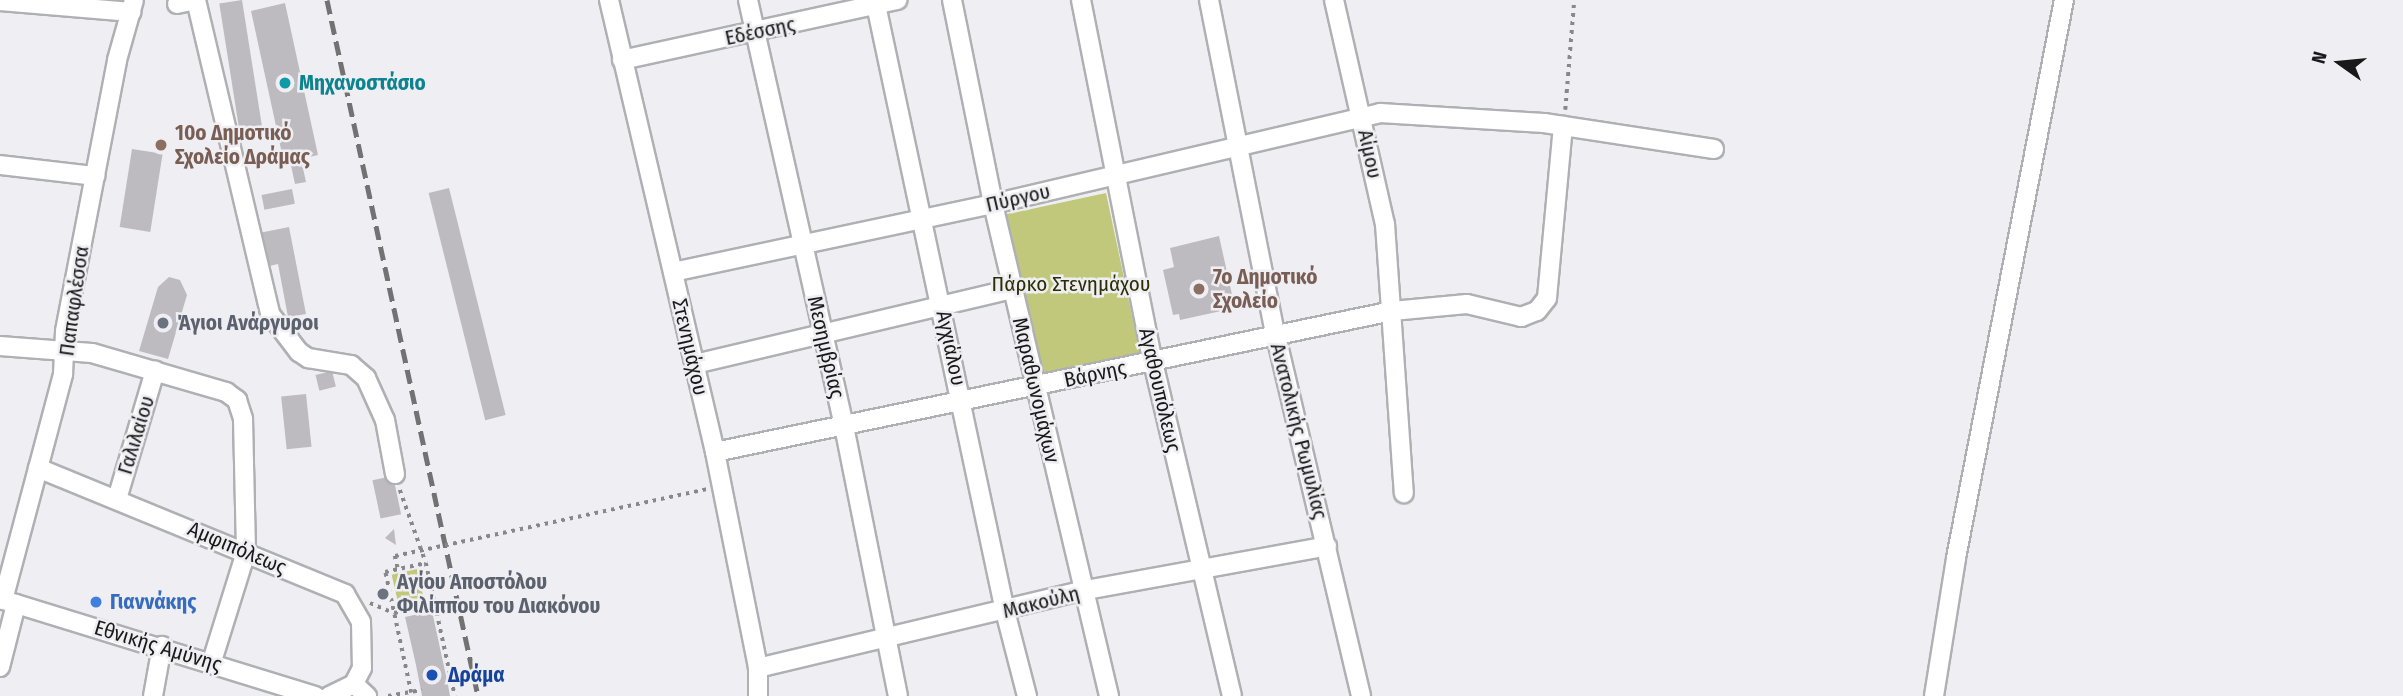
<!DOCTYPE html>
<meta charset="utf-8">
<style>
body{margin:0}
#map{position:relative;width:2403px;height:696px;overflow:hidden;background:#efeff3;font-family:"Fira Sans Condensed",sans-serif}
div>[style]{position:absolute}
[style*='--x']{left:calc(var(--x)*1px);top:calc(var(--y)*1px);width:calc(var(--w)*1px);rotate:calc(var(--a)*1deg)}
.green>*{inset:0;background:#c2c87b;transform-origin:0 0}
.building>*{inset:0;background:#bdbbbf;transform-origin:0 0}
.path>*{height:3.5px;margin-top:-1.75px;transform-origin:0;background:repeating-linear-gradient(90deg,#88888b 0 3.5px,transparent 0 8.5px)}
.roads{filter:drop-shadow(2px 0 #afb0b4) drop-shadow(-2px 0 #afb0b4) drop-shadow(0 2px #afb0b4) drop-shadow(0 -2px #afb0b4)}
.minor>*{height:18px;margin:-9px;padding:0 9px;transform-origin:9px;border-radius:9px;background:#fff}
.rail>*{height:5px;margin-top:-2.5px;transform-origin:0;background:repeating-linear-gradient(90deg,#727275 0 14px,transparent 0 21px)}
.path-bridge>*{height:3.5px;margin-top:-1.75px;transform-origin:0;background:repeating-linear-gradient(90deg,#88888b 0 3.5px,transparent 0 8.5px)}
.dots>*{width:19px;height:19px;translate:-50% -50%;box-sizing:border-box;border:4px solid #efeff3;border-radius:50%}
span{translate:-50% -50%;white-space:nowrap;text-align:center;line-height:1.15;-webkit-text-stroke:5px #efeff3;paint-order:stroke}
.street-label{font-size:21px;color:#19191b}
.culture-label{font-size:21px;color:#0d838f;font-weight:700}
.left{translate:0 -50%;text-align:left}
.education-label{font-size:21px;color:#785e54;font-weight:700}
.park-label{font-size:21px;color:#2c2e04}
.worship-label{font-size:21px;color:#5b616d;font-weight:700}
.shop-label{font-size:21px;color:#366cbe;font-weight:700}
.transit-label{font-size:21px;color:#164399;font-weight:700}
.north{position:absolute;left:2305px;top:28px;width:70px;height:70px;-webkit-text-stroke:5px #efeff3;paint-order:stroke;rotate:285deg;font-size:19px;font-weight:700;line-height:28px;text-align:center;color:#19191b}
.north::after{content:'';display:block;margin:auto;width:24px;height:32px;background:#19191b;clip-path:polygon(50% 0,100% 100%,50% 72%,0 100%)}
</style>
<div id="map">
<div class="green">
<div style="left:1106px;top:193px;width:164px;height:104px;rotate:78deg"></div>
<div style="left:417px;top:569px;width:32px;height:26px;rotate:77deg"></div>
</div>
<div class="building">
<div style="left:242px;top:0;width:128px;height:23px;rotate:81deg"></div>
<div style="clip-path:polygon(285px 3px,318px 155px,301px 159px,306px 182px,295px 184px,290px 161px,284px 163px,251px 11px)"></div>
<div style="left:132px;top:149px;width:31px;height:79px;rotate:9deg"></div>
<div style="left:449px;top:188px;width:234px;height:21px;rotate:76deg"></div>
<div style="left:292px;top:189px;width:15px;height:31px;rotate:79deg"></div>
<div style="clip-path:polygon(289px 227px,306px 314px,288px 317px,278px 264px,265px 267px,259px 233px)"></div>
<div style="clip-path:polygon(1219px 236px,1235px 308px,1180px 320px,1179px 314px,1173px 315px,1163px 270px,1174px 267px,1170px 248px)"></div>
<div style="clip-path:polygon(169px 277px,180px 280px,187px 295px,168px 359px,139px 351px,158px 287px)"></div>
<div style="left:332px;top:371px;width:16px;height:17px;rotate:76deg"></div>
<div style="left:306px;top:394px;width:53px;height:25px;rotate:84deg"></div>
<div style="left:393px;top:476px;width:39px;height:21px;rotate:78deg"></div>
<div style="clip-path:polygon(394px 529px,396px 545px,385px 538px)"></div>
<div style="left:386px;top:586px;width:14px;height:9px;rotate:78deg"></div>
<div style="clip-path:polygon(432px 611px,448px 685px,450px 696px,422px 696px,416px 665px,405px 617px)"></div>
</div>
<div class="path">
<div style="--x:1565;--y:110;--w:110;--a:-85.3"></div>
<div style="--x:400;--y:490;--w:77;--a:70.4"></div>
<div style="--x:395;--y:556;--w:13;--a:77"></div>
<div style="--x:370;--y:603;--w:26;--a:23"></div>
<div style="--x:394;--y:613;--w:42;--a:-12.4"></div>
<div style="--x:411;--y:693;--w:124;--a:-102.1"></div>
<div style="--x:385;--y:572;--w:42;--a:-12.4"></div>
<div style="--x:426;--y:563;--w:136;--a:77.7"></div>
<div style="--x:388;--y:696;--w:34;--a:-10"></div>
</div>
<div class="roads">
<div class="minor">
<div style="--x:609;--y:0;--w:464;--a:76.8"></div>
<div style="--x:715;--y:452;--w:220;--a:78.7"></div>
<div style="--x:758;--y:668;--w:28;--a:90"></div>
<div style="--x:748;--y:0;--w:437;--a:77.3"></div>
<div style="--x:844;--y:426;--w:275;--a:78.7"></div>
<div style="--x:875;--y:0;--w:625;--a:77.99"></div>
<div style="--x:1005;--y:611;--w:88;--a:75.5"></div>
<div style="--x:952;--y:0;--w:208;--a:78.6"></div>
<div style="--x:993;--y:204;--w:505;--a:76.73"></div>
<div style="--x:1081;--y:0;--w:369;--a:78.8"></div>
<div style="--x:1153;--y:362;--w:343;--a:76.7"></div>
<div style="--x:1209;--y:0;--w:338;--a:78.8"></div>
<div style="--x:1275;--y:332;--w:374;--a:76.7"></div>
<div style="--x:1334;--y:0;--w:230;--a:77.2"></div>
<div style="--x:1385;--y:224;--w:270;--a:86"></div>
<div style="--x:0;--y:1;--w:132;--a:4.8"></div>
<div style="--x:177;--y:4;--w:19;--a:-12"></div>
<div style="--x:196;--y:0;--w:323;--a:76.7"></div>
<div style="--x:270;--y:314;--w:48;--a:52.7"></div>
<div style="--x:299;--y:352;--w:11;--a:34"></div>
<div style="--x:308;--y:358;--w:44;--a:9.2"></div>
<div style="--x:351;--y:365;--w:20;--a:41"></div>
<div style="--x:366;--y:378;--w:46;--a:65.7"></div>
<div style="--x:385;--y:420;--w:55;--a:79.5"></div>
<div style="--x:622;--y:60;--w:282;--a:-12.3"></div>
<div style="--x:0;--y:165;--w:96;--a:6.6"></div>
<div style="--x:673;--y:272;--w:327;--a:-12"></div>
<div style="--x:993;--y:204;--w:398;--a:-13.2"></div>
<div style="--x:1380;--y:113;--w:164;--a:3.5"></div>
<div style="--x:1544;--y:123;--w:172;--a:8.7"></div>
<div style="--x:0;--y:346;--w:92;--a:4.4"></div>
<div style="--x:92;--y:353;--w:140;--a:16.2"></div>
<div style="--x:226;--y:392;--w:14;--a:36"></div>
<div style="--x:237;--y:400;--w:20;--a:72"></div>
<div style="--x:243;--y:419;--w:133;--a:88.7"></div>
<div style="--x:246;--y:552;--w:114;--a:107.3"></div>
<div style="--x:695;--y:364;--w:327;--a:-13.3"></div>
<div style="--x:715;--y:452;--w:692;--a:-11.76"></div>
<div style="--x:1392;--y:311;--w:75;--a:-5.3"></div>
<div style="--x:1467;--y:304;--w:56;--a:13.5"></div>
<div style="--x:1521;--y:317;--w:17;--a:-21"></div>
<div style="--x:1537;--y:311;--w:16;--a:-52"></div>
<div style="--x:1547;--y:298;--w:173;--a:-84.7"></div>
<div style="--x:38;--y:468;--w:332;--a:22.3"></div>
<div style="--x:345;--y:594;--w:32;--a:60"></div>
<div style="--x:361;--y:622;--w:46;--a:88.8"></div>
<div style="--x:362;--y:668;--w:18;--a:117"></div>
<div style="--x:354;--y:684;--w:28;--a:154"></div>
<div style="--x:117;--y:499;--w:134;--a:-73.5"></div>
<div style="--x:0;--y:599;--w:330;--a:17.1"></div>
<div style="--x:3;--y:600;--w:234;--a:-75.1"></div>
<div style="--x:63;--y:374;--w:43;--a:-87.3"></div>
<div style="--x:65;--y:331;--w:276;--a:-79.1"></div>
<div style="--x:117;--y:60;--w:62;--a:-74.2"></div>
<div style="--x:0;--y:667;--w:65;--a:-75.7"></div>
<div style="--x:758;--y:668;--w:337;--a:-13.4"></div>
<div style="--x:1086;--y:590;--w:245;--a:-10.3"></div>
<div style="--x:354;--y:684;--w:18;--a:43"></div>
<div style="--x:153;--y:696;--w:51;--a:-79.8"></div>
<div style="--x:1934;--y:696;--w:140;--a:-80.9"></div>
<div style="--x:1956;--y:558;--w:568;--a:-79.05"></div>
</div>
</div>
<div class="rail">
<div style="--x:327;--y:0;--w:712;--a:77.76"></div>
</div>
<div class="path-bridge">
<div style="--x:395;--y:556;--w:319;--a:-12.1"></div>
</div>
<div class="dots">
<div style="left:285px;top:83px;background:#0f9aa8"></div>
<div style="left:161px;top:145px;background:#8d6e63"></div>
<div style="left:1199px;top:289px;background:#8d6e63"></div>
<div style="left:163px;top:323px;background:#6b7280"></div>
<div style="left:383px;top:594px;background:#6b7280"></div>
<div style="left:96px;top:602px;background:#3f7fe0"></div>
<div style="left:432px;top:675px;background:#1a4fb4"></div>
</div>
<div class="street-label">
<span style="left:760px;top:31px;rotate:-12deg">Εδέσσης</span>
<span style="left:1370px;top:154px;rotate:78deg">Αίμου</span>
<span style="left:1018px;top:198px;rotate:-13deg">Πύργου</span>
<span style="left:74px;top:301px;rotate:-82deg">Παπαφλέσσα</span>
<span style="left:690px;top:347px;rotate:77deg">Στενημάχου</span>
<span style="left:826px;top:347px;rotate:77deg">Μεσημβρίας</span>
<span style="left:951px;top:348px;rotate:78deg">Αγχιάλου</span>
<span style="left:1095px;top:374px;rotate:-12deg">Βάρνης</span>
<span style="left:1036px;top:390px;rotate:77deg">Μαραθωνομάχων</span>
<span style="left:1160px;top:390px;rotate:77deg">Αγαθουπόλεως</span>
<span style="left:1299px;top:431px;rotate:76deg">Ανατολικής Ρωμυλίας</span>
<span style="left:136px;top:435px;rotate:-73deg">Γαλιλαίου</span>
<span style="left:237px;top:548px;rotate:23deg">Αμφιπόλεως</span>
<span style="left:1041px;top:602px;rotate:-14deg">Μακούλη</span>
<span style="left:158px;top:646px;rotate:17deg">Εθνικής Αμύνης</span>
</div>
<div class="culture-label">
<span class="left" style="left:299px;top:83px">Μηχανοστάσιο</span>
</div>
<div class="education-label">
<span class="left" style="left:175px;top:145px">10ο Δημοτικό<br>Σχολείο Δράμας</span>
<span class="left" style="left:1213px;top:289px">7ο Δημοτικό<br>Σχολείο</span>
</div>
<div class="park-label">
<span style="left:1071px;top:284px">Πάρκο Στενημάχου</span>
</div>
<div class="worship-label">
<span class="left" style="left:177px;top:323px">Άγιοι Ανάργυροι</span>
<span class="left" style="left:397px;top:594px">Αγίου Αποστόλου<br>Φιλίππου του Διακόνου</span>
</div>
<div class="shop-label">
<span class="left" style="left:110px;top:602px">Γιαννάκης</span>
</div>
<div class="transit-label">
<span class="left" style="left:448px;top:675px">Δράμα</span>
</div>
<div class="north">N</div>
</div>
